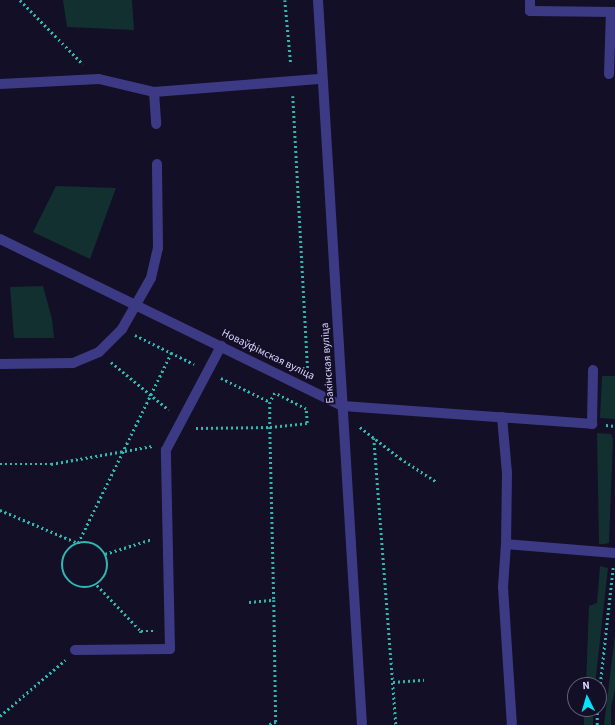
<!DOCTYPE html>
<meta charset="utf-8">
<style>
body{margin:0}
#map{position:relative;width:615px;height:725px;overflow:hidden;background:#130f26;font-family:"Source Sans 3",sans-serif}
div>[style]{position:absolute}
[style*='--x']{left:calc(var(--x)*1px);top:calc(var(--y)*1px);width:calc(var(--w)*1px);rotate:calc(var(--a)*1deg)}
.green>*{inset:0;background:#12302f;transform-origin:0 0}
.path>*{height:2.5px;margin-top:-1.25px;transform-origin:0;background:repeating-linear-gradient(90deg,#2fb8b0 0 2px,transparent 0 5px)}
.path>.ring{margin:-1.25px;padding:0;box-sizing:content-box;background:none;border:2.5px solid #2fb8b0;border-radius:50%}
.service>*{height:10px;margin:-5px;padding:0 5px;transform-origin:5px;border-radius:5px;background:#3d3a85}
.minor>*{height:10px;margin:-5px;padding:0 5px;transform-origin:5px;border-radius:5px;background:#3d3a85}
span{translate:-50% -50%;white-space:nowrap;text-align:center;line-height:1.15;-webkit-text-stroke:4px #130f26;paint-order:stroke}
.street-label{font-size:11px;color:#d9d4ff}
.north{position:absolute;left:567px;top:677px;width:40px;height:40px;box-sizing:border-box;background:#130f26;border:1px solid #625e7d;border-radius:50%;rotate:355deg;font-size:11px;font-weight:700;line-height:16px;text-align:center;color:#d9d4ff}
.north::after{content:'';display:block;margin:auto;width:14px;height:18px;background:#00e5ff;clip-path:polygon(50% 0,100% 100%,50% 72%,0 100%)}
</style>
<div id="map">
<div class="green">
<div style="clip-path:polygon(63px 0,132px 0,134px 30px,67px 27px)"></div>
<div style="clip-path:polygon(56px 186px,116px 188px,90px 259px,33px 232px)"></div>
<div style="clip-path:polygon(43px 286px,52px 319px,54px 338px,14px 338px,10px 287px)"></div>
<div style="clip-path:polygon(602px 376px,615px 376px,615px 419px,600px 418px)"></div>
<div style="clip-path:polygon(597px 433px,611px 434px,613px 439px,609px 543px,604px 544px,599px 544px)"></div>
<div style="clip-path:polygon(600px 566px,608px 568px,595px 685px,586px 685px,589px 606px,597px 603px)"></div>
<div style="clip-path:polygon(615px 635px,615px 690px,611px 707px,611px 725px,604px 725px)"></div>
<div style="left:584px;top:709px;width:9px;height:16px"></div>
</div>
<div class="path">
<div style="--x:20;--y:0;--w:90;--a:45.5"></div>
<div style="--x:285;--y:0;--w:65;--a:84.7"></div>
<div style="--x:293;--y:96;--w:275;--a:86.9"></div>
<div style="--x:135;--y:335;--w:66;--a:26.2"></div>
<div style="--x:111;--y:362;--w:75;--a:39.6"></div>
<div style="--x:221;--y:378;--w:55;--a:26.1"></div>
<div style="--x:606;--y:425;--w:9;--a:6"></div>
<div style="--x:360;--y:427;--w:51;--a:37.8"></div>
<div style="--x:400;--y:458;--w:44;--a:33"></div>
<div style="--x:196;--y:428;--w:74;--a:-0.8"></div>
<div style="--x:270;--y:427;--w:37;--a:-6"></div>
<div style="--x:307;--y:423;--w:14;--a:-94"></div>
<div style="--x:306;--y:409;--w:35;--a:-153"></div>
<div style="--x:275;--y:393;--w:10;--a:119"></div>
<div style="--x:270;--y:402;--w:25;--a:90"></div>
<div style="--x:270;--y:427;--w:173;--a:88.7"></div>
<div style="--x:274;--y:600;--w:122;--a:89.1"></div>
<div style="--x:276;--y:722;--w:8;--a:157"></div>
<div style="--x:374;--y:438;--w:288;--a:85.6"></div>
<div style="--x:0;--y:464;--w:51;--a:0"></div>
<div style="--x:51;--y:464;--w:103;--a:-10.1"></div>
<div style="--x:0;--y:510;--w:85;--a:22.9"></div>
<div style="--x:78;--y:543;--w:212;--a:-63.9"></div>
<div class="ring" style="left:62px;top:542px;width:43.5px;height:43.5px"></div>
<div style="--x:105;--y:554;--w:49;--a:-17.7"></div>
<div style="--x:97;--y:585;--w:64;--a:46.3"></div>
<div style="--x:141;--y:631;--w:3;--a:90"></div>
<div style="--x:249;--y:602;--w:25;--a:-5"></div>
<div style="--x:141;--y:631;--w:14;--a:0"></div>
<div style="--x:393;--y:682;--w:31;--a:-4"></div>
<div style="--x:599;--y:694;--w:127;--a:-83.7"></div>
<div style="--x:0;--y:716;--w:86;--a:-40.7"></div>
<div style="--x:597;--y:725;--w:16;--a:-90"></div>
</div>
<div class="service">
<div style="--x:530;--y:0;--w:11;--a:90"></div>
<div style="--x:530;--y:11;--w:85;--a:0.7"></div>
<div style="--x:609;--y:74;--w:62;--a:-88.2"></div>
<div style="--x:0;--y:84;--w:99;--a:-2.9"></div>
<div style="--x:99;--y:79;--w:57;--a:13.3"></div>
<div style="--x:154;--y:92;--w:168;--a:-4.5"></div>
<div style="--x:154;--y:92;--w:32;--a:86"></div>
<div style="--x:0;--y:364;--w:73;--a:-0.8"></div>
<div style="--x:73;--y:363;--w:28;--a:-23"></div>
<div style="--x:99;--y:352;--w:33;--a:-45"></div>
<div style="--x:122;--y:329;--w:59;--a:-60.4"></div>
<div style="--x:151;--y:278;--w:31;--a:-77"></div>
<div style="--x:158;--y:248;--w:84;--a:-90.7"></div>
<div style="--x:502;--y:417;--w:56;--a:84.9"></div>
<div style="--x:507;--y:473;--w:71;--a:90.8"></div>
<div style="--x:506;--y:544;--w:109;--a:4.7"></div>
<div style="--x:592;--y:424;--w:54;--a:-88.9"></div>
<div style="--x:506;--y:544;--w:43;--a:94"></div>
<div style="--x:503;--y:587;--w:138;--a:86.3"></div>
<div style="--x:75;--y:650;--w:95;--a:-0.6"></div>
<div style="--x:170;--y:649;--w:199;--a:-91.2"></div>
<div style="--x:166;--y:450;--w:118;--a:-62.1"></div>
</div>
<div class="minor">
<div style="--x:318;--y:0;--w:726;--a:86.53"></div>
<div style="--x:0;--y:239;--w:381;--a:26"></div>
<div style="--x:343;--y:406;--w:250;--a:4.1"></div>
</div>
<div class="street-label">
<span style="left:268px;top:355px;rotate:26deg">Новаўфімская вуліца</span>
<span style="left:328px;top:363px;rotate:-94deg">Бакінская вуліца</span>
</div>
<div class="north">N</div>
</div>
